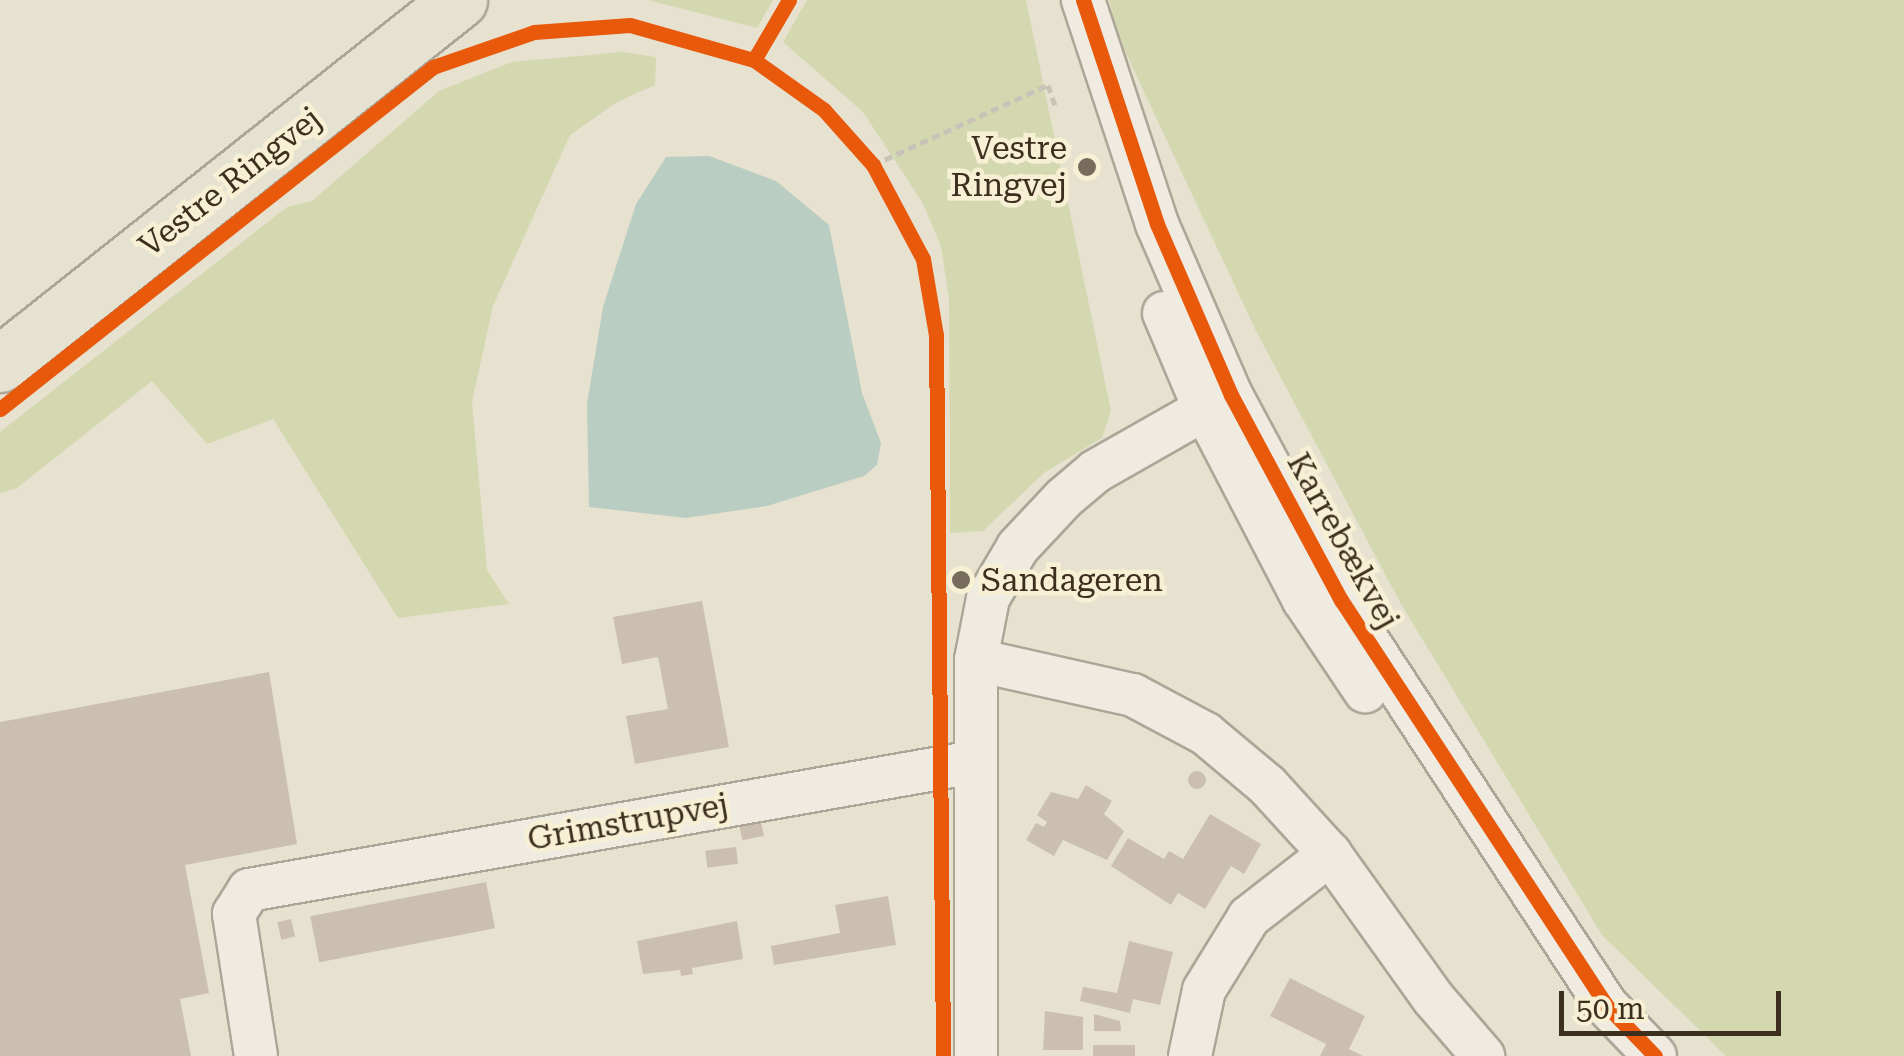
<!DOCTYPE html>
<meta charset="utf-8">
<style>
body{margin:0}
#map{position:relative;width:1904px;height:1056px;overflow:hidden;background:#e7e1cf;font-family:"Roboto Serif",serif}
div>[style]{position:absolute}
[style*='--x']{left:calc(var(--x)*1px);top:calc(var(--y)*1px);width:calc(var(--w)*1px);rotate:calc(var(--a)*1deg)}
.green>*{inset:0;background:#d4d8b1}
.water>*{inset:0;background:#bacdc2}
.building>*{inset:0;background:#cbc0b0;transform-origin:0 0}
.round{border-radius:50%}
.path>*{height:5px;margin-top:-2.5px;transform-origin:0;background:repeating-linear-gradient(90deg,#c8c2b7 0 8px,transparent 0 13px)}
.roads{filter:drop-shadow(2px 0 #aca698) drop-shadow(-2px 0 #aca698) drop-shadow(0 2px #aca698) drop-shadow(0 -2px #aca698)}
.minor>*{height:42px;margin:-21px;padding:0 21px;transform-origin:21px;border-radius:21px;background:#efebe1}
.major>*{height:55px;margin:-27.5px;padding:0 27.5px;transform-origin:27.5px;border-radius:27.5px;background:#e6e2d2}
.cycleway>*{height:15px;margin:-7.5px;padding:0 7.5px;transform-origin:7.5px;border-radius:7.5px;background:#e8590c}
.dots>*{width:28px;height:28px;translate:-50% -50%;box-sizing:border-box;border:5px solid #f7f0d5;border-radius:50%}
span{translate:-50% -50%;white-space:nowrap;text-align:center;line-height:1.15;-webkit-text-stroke:9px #f7f0d5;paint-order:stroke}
.poi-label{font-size:32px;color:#3c2f1e}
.right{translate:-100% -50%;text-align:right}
.left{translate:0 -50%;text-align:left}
.street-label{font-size:32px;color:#3c2f1e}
.scale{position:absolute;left:1559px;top:991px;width:222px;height:45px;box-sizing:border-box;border:5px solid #3c2f1e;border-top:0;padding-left:12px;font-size:30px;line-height:35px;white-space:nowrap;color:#3c2f1e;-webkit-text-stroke:8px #f7f0d5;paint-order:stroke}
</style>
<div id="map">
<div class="green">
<div style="clip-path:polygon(648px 0,773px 0,757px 28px)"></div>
<div style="clip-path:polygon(807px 0,1026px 0,1111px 411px,1102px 438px,1045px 472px,983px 531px,950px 533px,949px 299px,941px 246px,922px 202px,863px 112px,783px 42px)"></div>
<div style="clip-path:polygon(1109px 0,1904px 0,1904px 1056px,1726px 1056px,1602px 935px,1401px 604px,1256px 331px,1117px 34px)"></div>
<div style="clip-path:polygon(622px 52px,656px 57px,655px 85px,617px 102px,570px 135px,493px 306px,472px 402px,487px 570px,509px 604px,398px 618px,273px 419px,207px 444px,152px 381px,17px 488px,0 493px,0 432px,287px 207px,312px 201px,439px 91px,512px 62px)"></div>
</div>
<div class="water">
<div style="clip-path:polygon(709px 156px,776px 181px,829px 225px,862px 393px,881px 443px,877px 465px,864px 476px,767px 506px,686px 518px,589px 507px,587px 404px,603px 307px,636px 204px,666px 157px)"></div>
</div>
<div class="building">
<div style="clip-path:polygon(702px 601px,729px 747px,635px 764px,626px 716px,668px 709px,658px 657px,622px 664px,613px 617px)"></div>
<div style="clip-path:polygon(269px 672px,297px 844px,185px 865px,209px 993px,180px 999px,191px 1056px,0 1056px,0 722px)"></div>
<div class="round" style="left:1188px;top:771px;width:18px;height:18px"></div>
<div style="clip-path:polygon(1086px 785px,1112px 801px,1104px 814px,1124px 831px,1107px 860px,1063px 840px,1054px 856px,1026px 840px,1036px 823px,1044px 827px,1047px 822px,1037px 815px,1051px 792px,1078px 799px)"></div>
<div style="clip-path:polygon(1210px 814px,1261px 844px,1244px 874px,1231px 866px,1205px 909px,1178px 893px,1171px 905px,1111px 866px,1128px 838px,1164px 859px,1169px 851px,1183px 859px)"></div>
<div style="left:761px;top:822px;width:14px;height:22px;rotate:78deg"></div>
<div style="left:736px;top:847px;width:17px;height:31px;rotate:83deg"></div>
<div style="left:486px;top:882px;width:47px;height:179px;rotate:79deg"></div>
<div style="clip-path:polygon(888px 896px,896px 945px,774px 965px,771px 946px,840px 933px,835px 905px)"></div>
<div style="left:291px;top:919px;width:18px;height:14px;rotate:77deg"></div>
<div style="clip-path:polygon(737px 921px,743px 959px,692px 968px,693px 974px,681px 976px,680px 970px,643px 974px,637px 941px)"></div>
<div style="clip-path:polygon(1129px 941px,1173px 952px,1160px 1005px,1133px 999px,1130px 1013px,1080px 1001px,1083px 987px,1117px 993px)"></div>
<div style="clip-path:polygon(1290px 978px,1365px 1016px,1349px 1049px,1363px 1056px,1320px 1056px,1326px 1044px,1270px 1016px)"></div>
<div style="clip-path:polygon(1045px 1011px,1083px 1017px,1083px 1050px,1043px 1050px)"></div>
<div style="clip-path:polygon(1094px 1014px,1120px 1021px,1121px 1031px,1094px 1031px)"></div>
<div style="left:1093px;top:1045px;width:42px;height:11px"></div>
</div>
<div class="path">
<div style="--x:873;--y:165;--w:192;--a:-24.6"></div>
<div style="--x:1048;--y:85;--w:24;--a:71"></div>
</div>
<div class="roads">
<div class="minor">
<div style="--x:1083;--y:0;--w:236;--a:71.7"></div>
<div style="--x:1157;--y:224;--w:186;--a:66.6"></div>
<div style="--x:1231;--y:395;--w:233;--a:61.8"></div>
<div style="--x:1341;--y:600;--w:483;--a:56.8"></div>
<div style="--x:1605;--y:1004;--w:72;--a:46.1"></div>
<div style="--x:1164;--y:313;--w:105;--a:67.1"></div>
<div style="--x:1205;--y:410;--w:214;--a:62.5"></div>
<div style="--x:1304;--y:600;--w:110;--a:56.2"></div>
<div style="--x:976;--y:660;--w:161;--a:12.6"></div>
<div style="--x:1133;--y:695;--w:83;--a:28.1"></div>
<div style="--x:1206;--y:734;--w:80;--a:39.9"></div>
<div style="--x:1267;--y:785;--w:93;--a:47.6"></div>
<div style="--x:1330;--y:854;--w:177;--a:54.4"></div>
<div style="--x:1433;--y:998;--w:77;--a:49.2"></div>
<div style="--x:256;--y:1056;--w:144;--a:-98.8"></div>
<div style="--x:234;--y:914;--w:28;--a:-58"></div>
<div style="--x:249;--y:890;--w:736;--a:-10.01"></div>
<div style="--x:976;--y:1056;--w:396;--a:-90"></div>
<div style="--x:976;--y:660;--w:63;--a:-79"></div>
<div style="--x:988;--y:598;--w:59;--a:-59.5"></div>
<div style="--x:1018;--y:547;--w:67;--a:-46.8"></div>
<div style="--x:1064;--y:498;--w:42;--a:-40.2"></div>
<div style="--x:1096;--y:471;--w:150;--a:-29.6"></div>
<div style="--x:1190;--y:1056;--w:67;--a:-78"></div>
<div style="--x:1204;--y:990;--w:86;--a:-58.3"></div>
<div style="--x:1249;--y:917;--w:103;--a:-37.9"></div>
</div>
<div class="major">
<div style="--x:0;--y:364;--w:586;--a:-38.42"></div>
</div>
</div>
<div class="cycleway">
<div style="--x:789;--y:0;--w:69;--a:120.3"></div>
<div style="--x:754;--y:60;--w:86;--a:35.5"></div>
<div style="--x:824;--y:110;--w:74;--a:48.3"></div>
<div style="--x:873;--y:165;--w:106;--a:62"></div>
<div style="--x:923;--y:259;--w:77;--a:80.3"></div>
<div style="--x:936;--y:335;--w:721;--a:89.44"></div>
<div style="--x:1083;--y:0;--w:236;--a:71.7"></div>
<div style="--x:1157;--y:224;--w:186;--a:66.6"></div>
<div style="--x:1231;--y:395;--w:233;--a:61.8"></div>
<div style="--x:1341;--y:600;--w:483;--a:56.8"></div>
<div style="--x:1605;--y:1004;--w:72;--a:46.1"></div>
<div style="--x:0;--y:409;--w:552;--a:-38.3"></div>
<div style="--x:433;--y:67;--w:107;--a:-19.1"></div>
<div style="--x:534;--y:32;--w:96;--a:-4.2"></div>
<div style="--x:630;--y:25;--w:129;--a:15.8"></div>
</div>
<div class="dots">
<div style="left:1087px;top:167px;background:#786d5c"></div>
<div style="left:961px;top:580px;background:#786d5c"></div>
</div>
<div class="poi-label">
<span class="right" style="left:1067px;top:167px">Vestre<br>Ringvej</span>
<span class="left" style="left:981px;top:580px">Sandageren</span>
</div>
<div class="street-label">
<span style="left:230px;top:182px;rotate:-38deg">Vestre Ringvej</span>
<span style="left:1343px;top:541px;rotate:61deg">Karrebækvej</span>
<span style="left:628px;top:822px;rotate:-10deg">Grimstrupvej</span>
</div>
<div class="scale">50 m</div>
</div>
